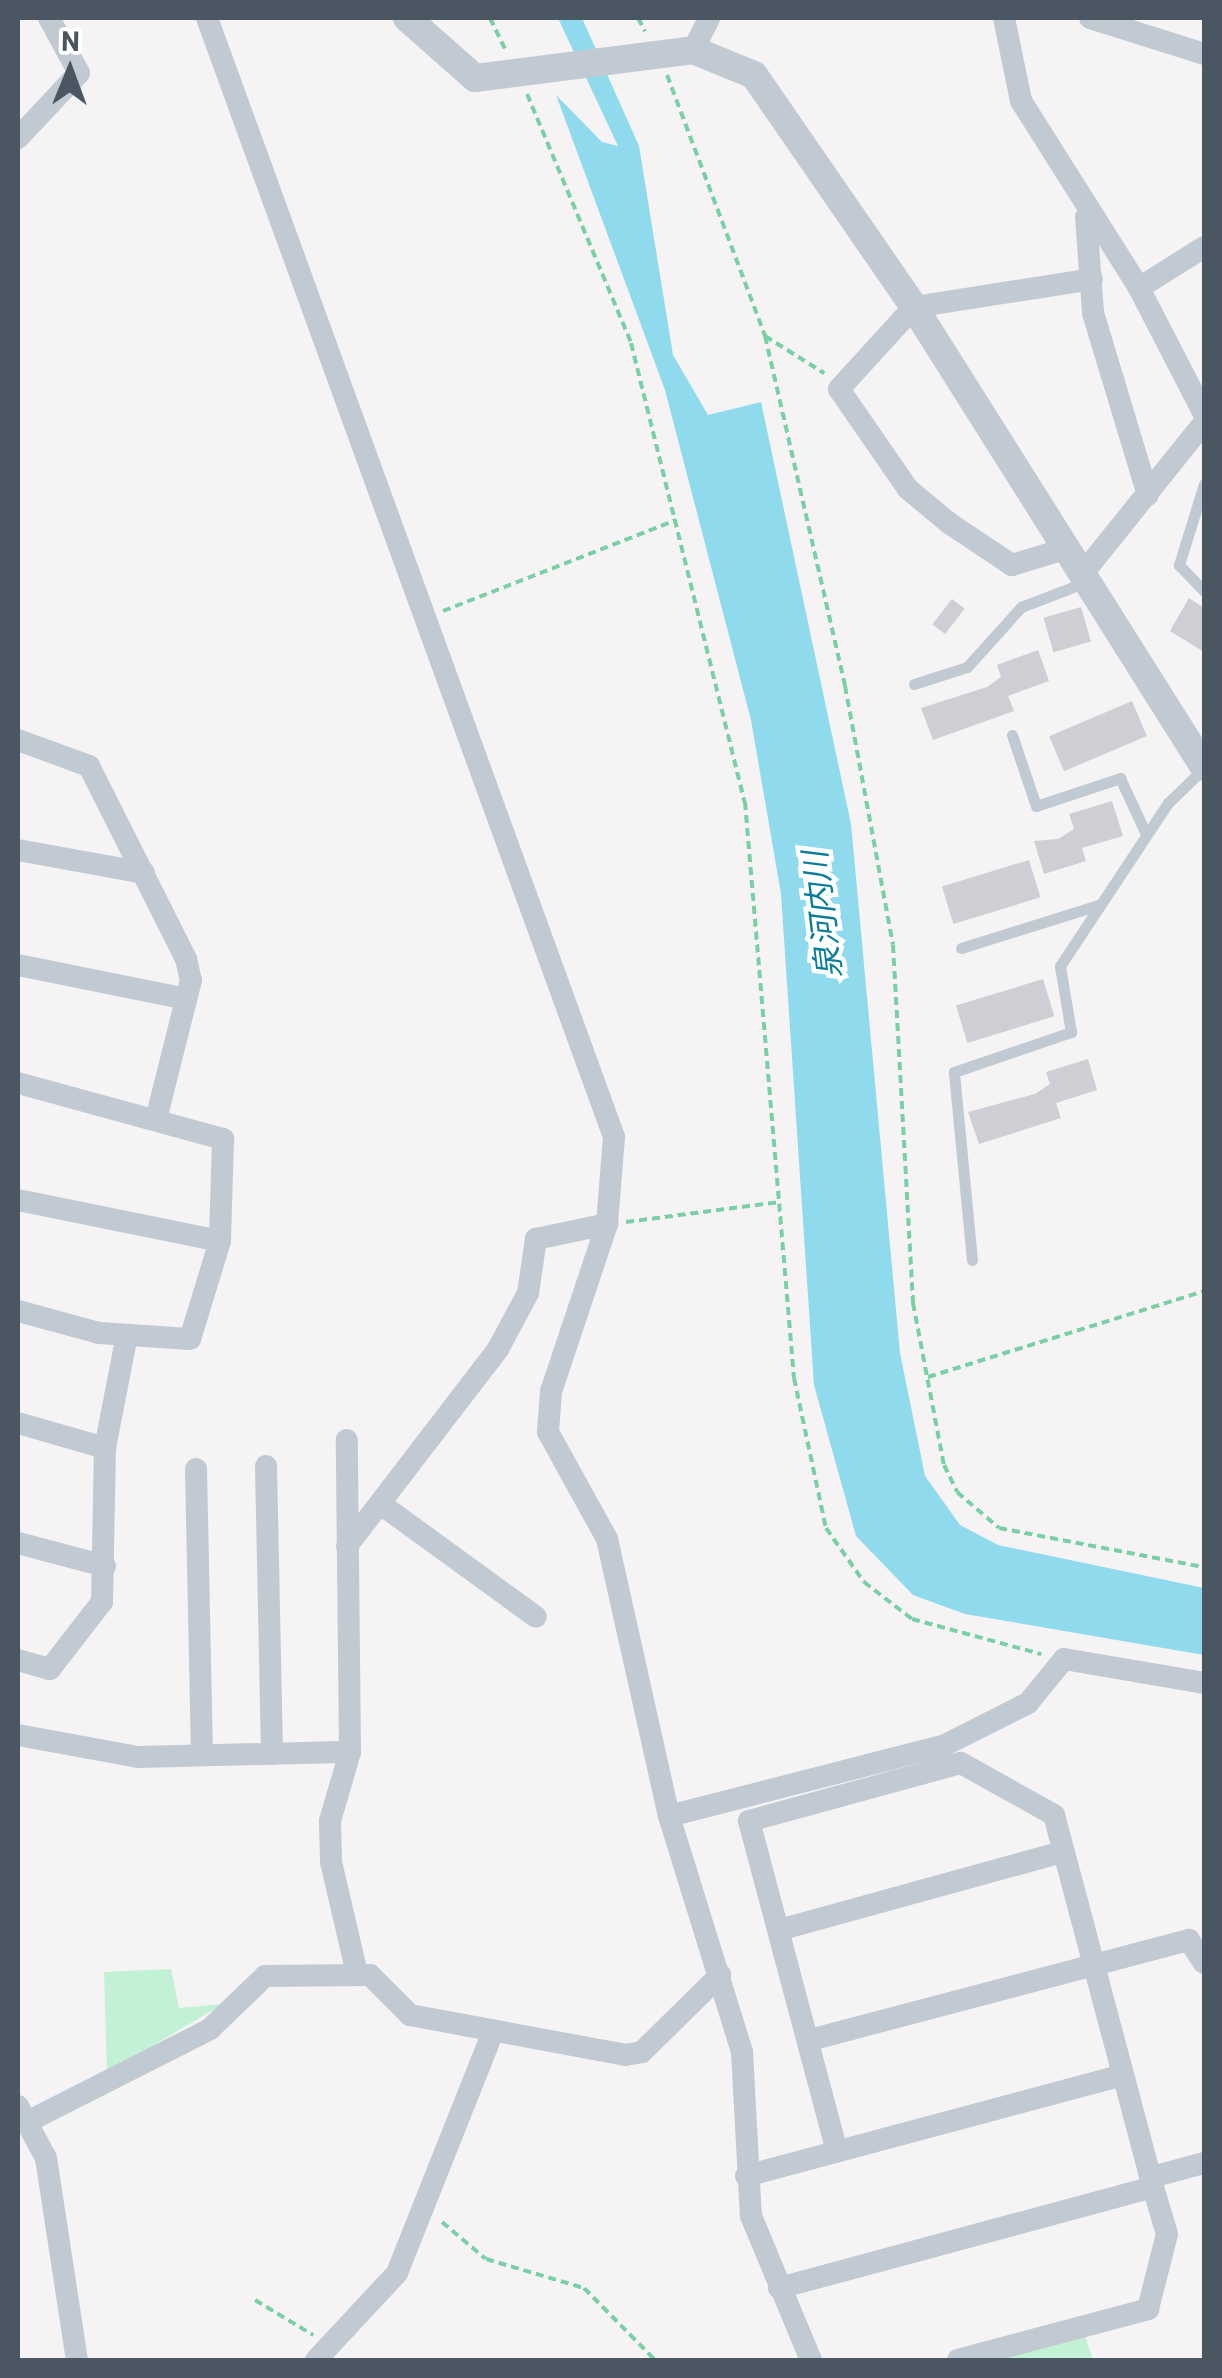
<!DOCTYPE html>
<meta charset="utf-8">
<style>
body{margin:0}
#map{position:relative;width:1222px;height:2378px;overflow:hidden;background:#f5f3f3;font-family:Barlow,"Noto Sans JP",sans-serif}
div>[style]{position:absolute}
[style*='--x']{left:calc(var(--x)*1px);top:calc(var(--y)*1px);width:calc(var(--w)*1px);rotate:calc(var(--a)*1deg)}
.green>*{inset:0;background:#c3f1d5}
.water>*{inset:0;background:#90daee}
.building>*{inset:0;background:#cdcfd5;transform-origin:0 0}
.path>*{height:4px;margin-top:-2px;transform-origin:0;background:repeating-linear-gradient(90deg,#7ad0a6 0 8px,transparent 0 13px)}
.service>*{height:11px;margin:-5.5px;padding:0 5.5px;transform-origin:5.5px;border-radius:5.5px;background:#c1cad2}
.minor>*{height:22px;margin:-11px;padding:0 11px;transform-origin:11px;border-radius:11px;background:#c1cad2}
.tertiary>*{height:28px;margin:-14px;padding:0 14px;transform-origin:14px;border-radius:14px;background:#c1cad2}
span{translate:-50% -50%;white-space:nowrap;text-align:center;line-height:1.15;-webkit-text-stroke:9px #fff;paint-order:stroke}
.water-label{font-size:32px;color:#0c7c9b;font-style:italic}
.frame{position:absolute;inset:0;border:20px solid #4a5661;pointer-events:none}
.north{position:absolute;left:20px;top:20px;width:100px;height:100px;-webkit-text-stroke:8px #fff;paint-order:stroke;rotate:1deg;font-size:28px;font-weight:700;line-height:40px;text-align:center;color:#4a5661}
.north::after{content:'';display:block;margin:auto;width:35px;height:45px;background:#4a5661;clip-path:polygon(50% 0,100% 100%,50% 72%,0 100%)}
</style>
<div id="map">
<div class="green">
<div style="clip-path:polygon(171px 1969px,179px 2008px,223px 2004px,107px 2073px,104px 1972px)"></div>
<div style="clip-path:polygon(1084px 2333px,1093px 2360px,982px 2360px)"></div>
</div>
<div class="water">
<div style="clip-path:polygon(558px 18px,582px 18px,639px 146px,673px 355px,708px 415px,761px 402px,851px 824px,900px 1353px,925px 1476px,960px 1525px,998px 1545px,1204px 1588px,1204px 1655px,965px 1614px,913px 1595px,856px 1536px,814px 1385px,781px 894px,751px 720px,665px 390px,556px 95px,602px 142px,618px 146px)"></div>
</div>
<div class="building">
<div style="clip-path:polygon(1189px 598px,1204px 608px,1204px 652px,1170px 631px)"></div>
<div style="left:952px;top:599px;width:16px;height:32px;rotate:38deg"></div>
<div style="left:1081px;top:607px;width:36px;height:39px;rotate:74deg"></div>
<div style="clip-path:polygon(1038px 650px,1049px 681px,1008px 696px,1014px 711px,933px 740px,921px 708px,987px 687px,1001px 677px,997px 665px)"></div>
<div style="left:1132px;top:701px;width:38px;height:90px;rotate:67deg"></div>
<div style="clip-path:polygon(1112px 801px,1123px 836px,1082px 848px,1086px 861px,1044px 874px,1034px 841px,1058px 839px,1074px 829px,1069px 814px)"></div>
<div style="left:1029px;top:860px;width:39px;height:91px;rotate:73deg"></div>
<div style="left:1043px;top:979px;width:39px;height:91px;rotate:73deg"></div>
<div style="clip-path:polygon(1088px 1059px,1097px 1090px,1056px 1103px,1061px 1118px,979px 1144px,968px 1112px,1035px 1094px,1050px 1084px,1046px 1072px)"></div>
</div>
<div class="path">
<div style="--x:490;--y:18;--w:34;--a:64"></div>
<div style="--x:638;--y:18;--w:15;--a:62"></div>
<div style="--x:667;--y:75;--w:279;--a:69.4"></div>
<div style="--x:765;--y:336;--w:359;--a:77.1"></div>
<div style="--x:845;--y:686;--w:263;--a:79.5"></div>
<div style="--x:893;--y:945;--w:359;--a:86.8"></div>
<div style="--x:913;--y:1303;--w:165;--a:79.2"></div>
<div style="--x:944;--y:1465;--w:30;--a:64"></div>
<div style="--x:957;--y:1492;--w:55;--a:40.6"></div>
<div style="--x:999;--y:1528;--w:209;--a:10.8"></div>
<div style="--x:527;--y:94;--w:270;--a:67.3"></div>
<div style="--x:631;--y:343;--w:473;--a:76.1"></div>
<div style="--x:745;--y:802;--w:578;--a:85.14"></div>
<div style="--x:794;--y:1378;--w:153;--a:78"></div>
<div style="--x:826;--y:1528;--w:66;--a:54.9"></div>
<div style="--x:864;--y:1582;--w:61;--a:37.6"></div>
<div style="--x:912;--y:1619;--w:134;--a:15.2"></div>
<div style="--x:765;--y:336;--w:70;--a:32.1"></div>
<div style="--x:443;--y:611;--w:250;--a:-21.3"></div>
<div style="--x:626;--y:1222;--w:154;--a:-7.4"></div>
<div style="--x:928;--y:1377;--w:289;--a:-17.3"></div>
<div style="--x:442;--y:2222;--w:57;--a:40.1"></div>
<div style="--x:486;--y:2259;--w:102;--a:16.5"></div>
<div style="--x:584;--y:2288;--w:101;--a:45.4"></div>
<div style="--x:255;--y:2300;--w:68;--a:31.1"></div>
</div>
<div class="service">
<div style="--x:1204;--y:484;--w:85;--a:107.2"></div>
<div style="--x:1179;--y:565;--w:36;--a:46"></div>
<div style="--x:914;--y:684;--w:56;--a:-17.8"></div>
<div style="--x:967;--y:667;--w:81;--a:-48"></div>
<div style="--x:1021;--y:607;--w:70;--a:-21"></div>
<div style="--x:1012;--y:735;--w:75;--a:71.3"></div>
<div style="--x:1036;--y:806;--w:89;--a:-18.4"></div>
<div style="--x:1120;--y:778;--w:62;--a:65.1"></div>
<div style="--x:961;--y:948;--w:144;--a:-17.4"></div>
<div style="--x:972;--y:1260;--w:189;--a:-95.5"></div>
<div style="--x:954;--y:1072;--w:124;--a:-18.9"></div>
<div style="--x:1071;--y:1032;--w:67;--a:-99.5"></div>
<div style="--x:1060;--y:966;--w:196;--a:-56.5"></div>
<div style="--x:1168;--y:803;--w:50;--a:-44.2"></div>
</div>
<div class="minor">
<div style="--x:207;--y:18;--w:1191;--a:70.01"></div>
<div style="--x:614;--y:1137;--w:87;--a:94.6"></div>
<div style="--x:607;--y:1224;--w:176;--a:108.5"></div>
<div style="--x:551;--y:1391;--w:41;--a:94.2"></div>
<div style="--x:548;--y:1432;--w:122;--a:61.1"></div>
<div style="--x:607;--y:1539;--w:284;--a:77.4"></div>
<div style="--x:669;--y:1816;--w:247;--a:72.8"></div>
<div style="--x:742;--y:2052;--w:164;--a:86.9"></div>
<div style="--x:751;--y:2216;--w:156;--a:67.4"></div>
<div style="--x:1004;--y:18;--w:85;--a:78.4"></div>
<div style="--x:1021;--y:101;--w:221;--a:57.7"></div>
<div style="--x:1139;--y:288;--w:142;--a:62.7"></div>
<div style="--x:1090;--y:18;--w:120;--a:17.5"></div>
<div style="--x:693;--y:50;--w:36;--a:-63"></div>
<div style="--x:18;--y:138;--w:89;--a:-46.8"></div>
<div style="--x:79;--y:73;--w:63;--a:-118.6"></div>
<div style="--x:1086;--y:217;--w:96;--a:85.8"></div>
<div style="--x:1093;--y:313;--w:190;--a:73.2"></div>
<div style="--x:1139;--y:288;--w:77;--a:-32.2"></div>
<div style="--x:1068;--y:548;--w:59;--a:163.1"></div>
<div style="--x:1012;--y:565;--w:76;--a:-146.3"></div>
<div style="--x:949;--y:523;--w:53;--a:-140.3"></div>
<div style="--x:908;--y:489;--w:121;--a:-124.6"></div>
<div style="--x:839;--y:389;--w:111;--a:-47.6"></div>
<div style="--x:914;--y:307;--w:180;--a:-8.9"></div>
<div style="--x:1084;--y:572;--w:191;--a:-51.2"></div>
<div style="--x:18;--y:740;--w:76;--a:20.1"></div>
<div style="--x:89;--y:766;--w:216;--a:63.3"></div>
<div style="--x:186;--y:959;--w:22;--a:77"></div>
<div style="--x:191;--y:980;--w:139;--a:104.1"></div>
<div style="--x:18;--y:850;--w:128;--a:10.3"></div>
<div style="--x:18;--y:965;--w:171;--a:11.4"></div>
<div style="--x:18;--y:1083;--w:213;--a:15.3"></div>
<div style="--x:223;--y:1139;--w:102;--a:91.7"></div>
<div style="--x:220;--y:1241;--w:102;--a:107"></div>
<div style="--x:190;--y:1339;--w:91;--a:-176.2"></div>
<div style="--x:99;--y:1333;--w:84;--a:-164.8"></div>
<div style="--x:18;--y:1200;--w:206;--a:11.5"></div>
<div style="--x:18;--y:1423;--w:91;--a:16"></div>
<div style="--x:266;--y:1466;--w:288;--a:88.8"></div>
<div style="--x:196;--y:1469;--w:286;--a:88.8"></div>
<div style="--x:382;--y:1505;--w:190;--a:36"></div>
<div style="--x:18;--y:1543;--w:90;--a:14.8"></div>
<div style="--x:347;--y:1546;--w:248;--a:-52.5"></div>
<div style="--x:498;--y:1349;--w:64;--a:-61.8"></div>
<div style="--x:528;--y:1293;--w:55;--a:-81.6"></div>
<div style="--x:536;--y:1239;--w:73;--a:-11.9"></div>
<div style="--x:18;--y:1660;--w:33;--a:16"></div>
<div style="--x:50;--y:1669;--w:85;--a:-52.2"></div>
<div style="--x:102;--y:1602;--w:154;--a:-88.9"></div>
<div style="--x:105;--y:1448;--w:115;--a:-79"></div>
<div style="--x:18;--y:1735;--w:122;--a:10.4"></div>
<div style="--x:138;--y:1757;--w:212;--a:-1.4"></div>
<div style="--x:350;--y:1752;--w:312;--a:-90.6"></div>
<div style="--x:350;--y:1752;--w:72;--a:106.2"></div>
<div style="--x:330;--y:1821;--w:41;--a:88.6"></div>
<div style="--x:331;--y:1862;--w:115;--a:76.9"></div>
<div style="--x:669;--y:1816;--w:285;--a:-14.4"></div>
<div style="--x:945;--y:1745;--w:93;--a:-26.8"></div>
<div style="--x:1028;--y:1703;--w:57;--a:-50.7"></div>
<div style="--x:1064;--y:1659;--w:142;--a:9.7"></div>
<div style="--x:779;--y:1930;--w:295;--a:-15.4"></div>
<div style="--x:810;--y:2040;--w:392;--a:-14.8"></div>
<div style="--x:1189;--y:1940;--w:27;--a:57"></div>
<div style="--x:18;--y:2106;--w:59;--a:61.7"></div>
<div style="--x:46;--y:2158;--w:204;--a:81.3"></div>
<div style="--x:29;--y:2121;--w:203;--a:-26.9"></div>
<div style="--x:210;--y:2029;--w:76;--a:-43.9"></div>
<div style="--x:265;--y:1976;--w:105;--a:-0.5"></div>
<div style="--x:370;--y:1975;--w:57;--a:45"></div>
<div style="--x:410;--y:2015;--w:219;--a:10.5"></div>
<div style="--x:625;--y:2055;--w:17;--a:-10"></div>
<div style="--x:642;--y:2052;--w:110;--a:-44.6"></div>
<div style="--x:746;--y:2176;--w:389;--a:-15"></div>
<div style="--x:1152;--y:2177;--w:54;--a:-15.1"></div>
<div style="--x:779;--y:2288;--w:387;--a:-15.1"></div>
<div style="--x:1153;--y:2187;--w:385;--a:-104.9"></div>
<div style="--x:1054;--y:1815;--w:107;--a:-150.8"></div>
<div style="--x:961;--y:1763;--w:220;--a:164.7"></div>
<div style="--x:749;--y:1821;--w:342;--a:75.1"></div>
<div style="--x:316;--y:2360;--w:119;--a:-47"></div>
<div style="--x:397;--y:2273;--w:257;--a:-68.3"></div>
<div style="--x:958;--y:2360;--w:197;--a:-15"></div>
<div style="--x:1148;--y:2309;--w:77;--a:-75.8"></div>
<div style="--x:1167;--y:2234;--w:49;--a:-106.6"></div>
</div>
<div class="tertiary">
<div style="--x:407;--y:18;--w:91;--a:41.4"></div>
<div style="--x:475;--y:78;--w:220;--a:-7.3"></div>
<div style="--x:693;--y:50;--w:66;--a:22.3"></div>
<div style="--x:754;--y:75;--w:282;--a:55.4"></div>
<div style="--x:914;--y:307;--w:544;--a:57.77"></div>
</div>
<div class="water-label">
<span style="left:821px;top:915px;rotate:-97deg">泉河内川</span>
</div>
<div class="frame"></div>
<div class="north">N</div>
</div>
